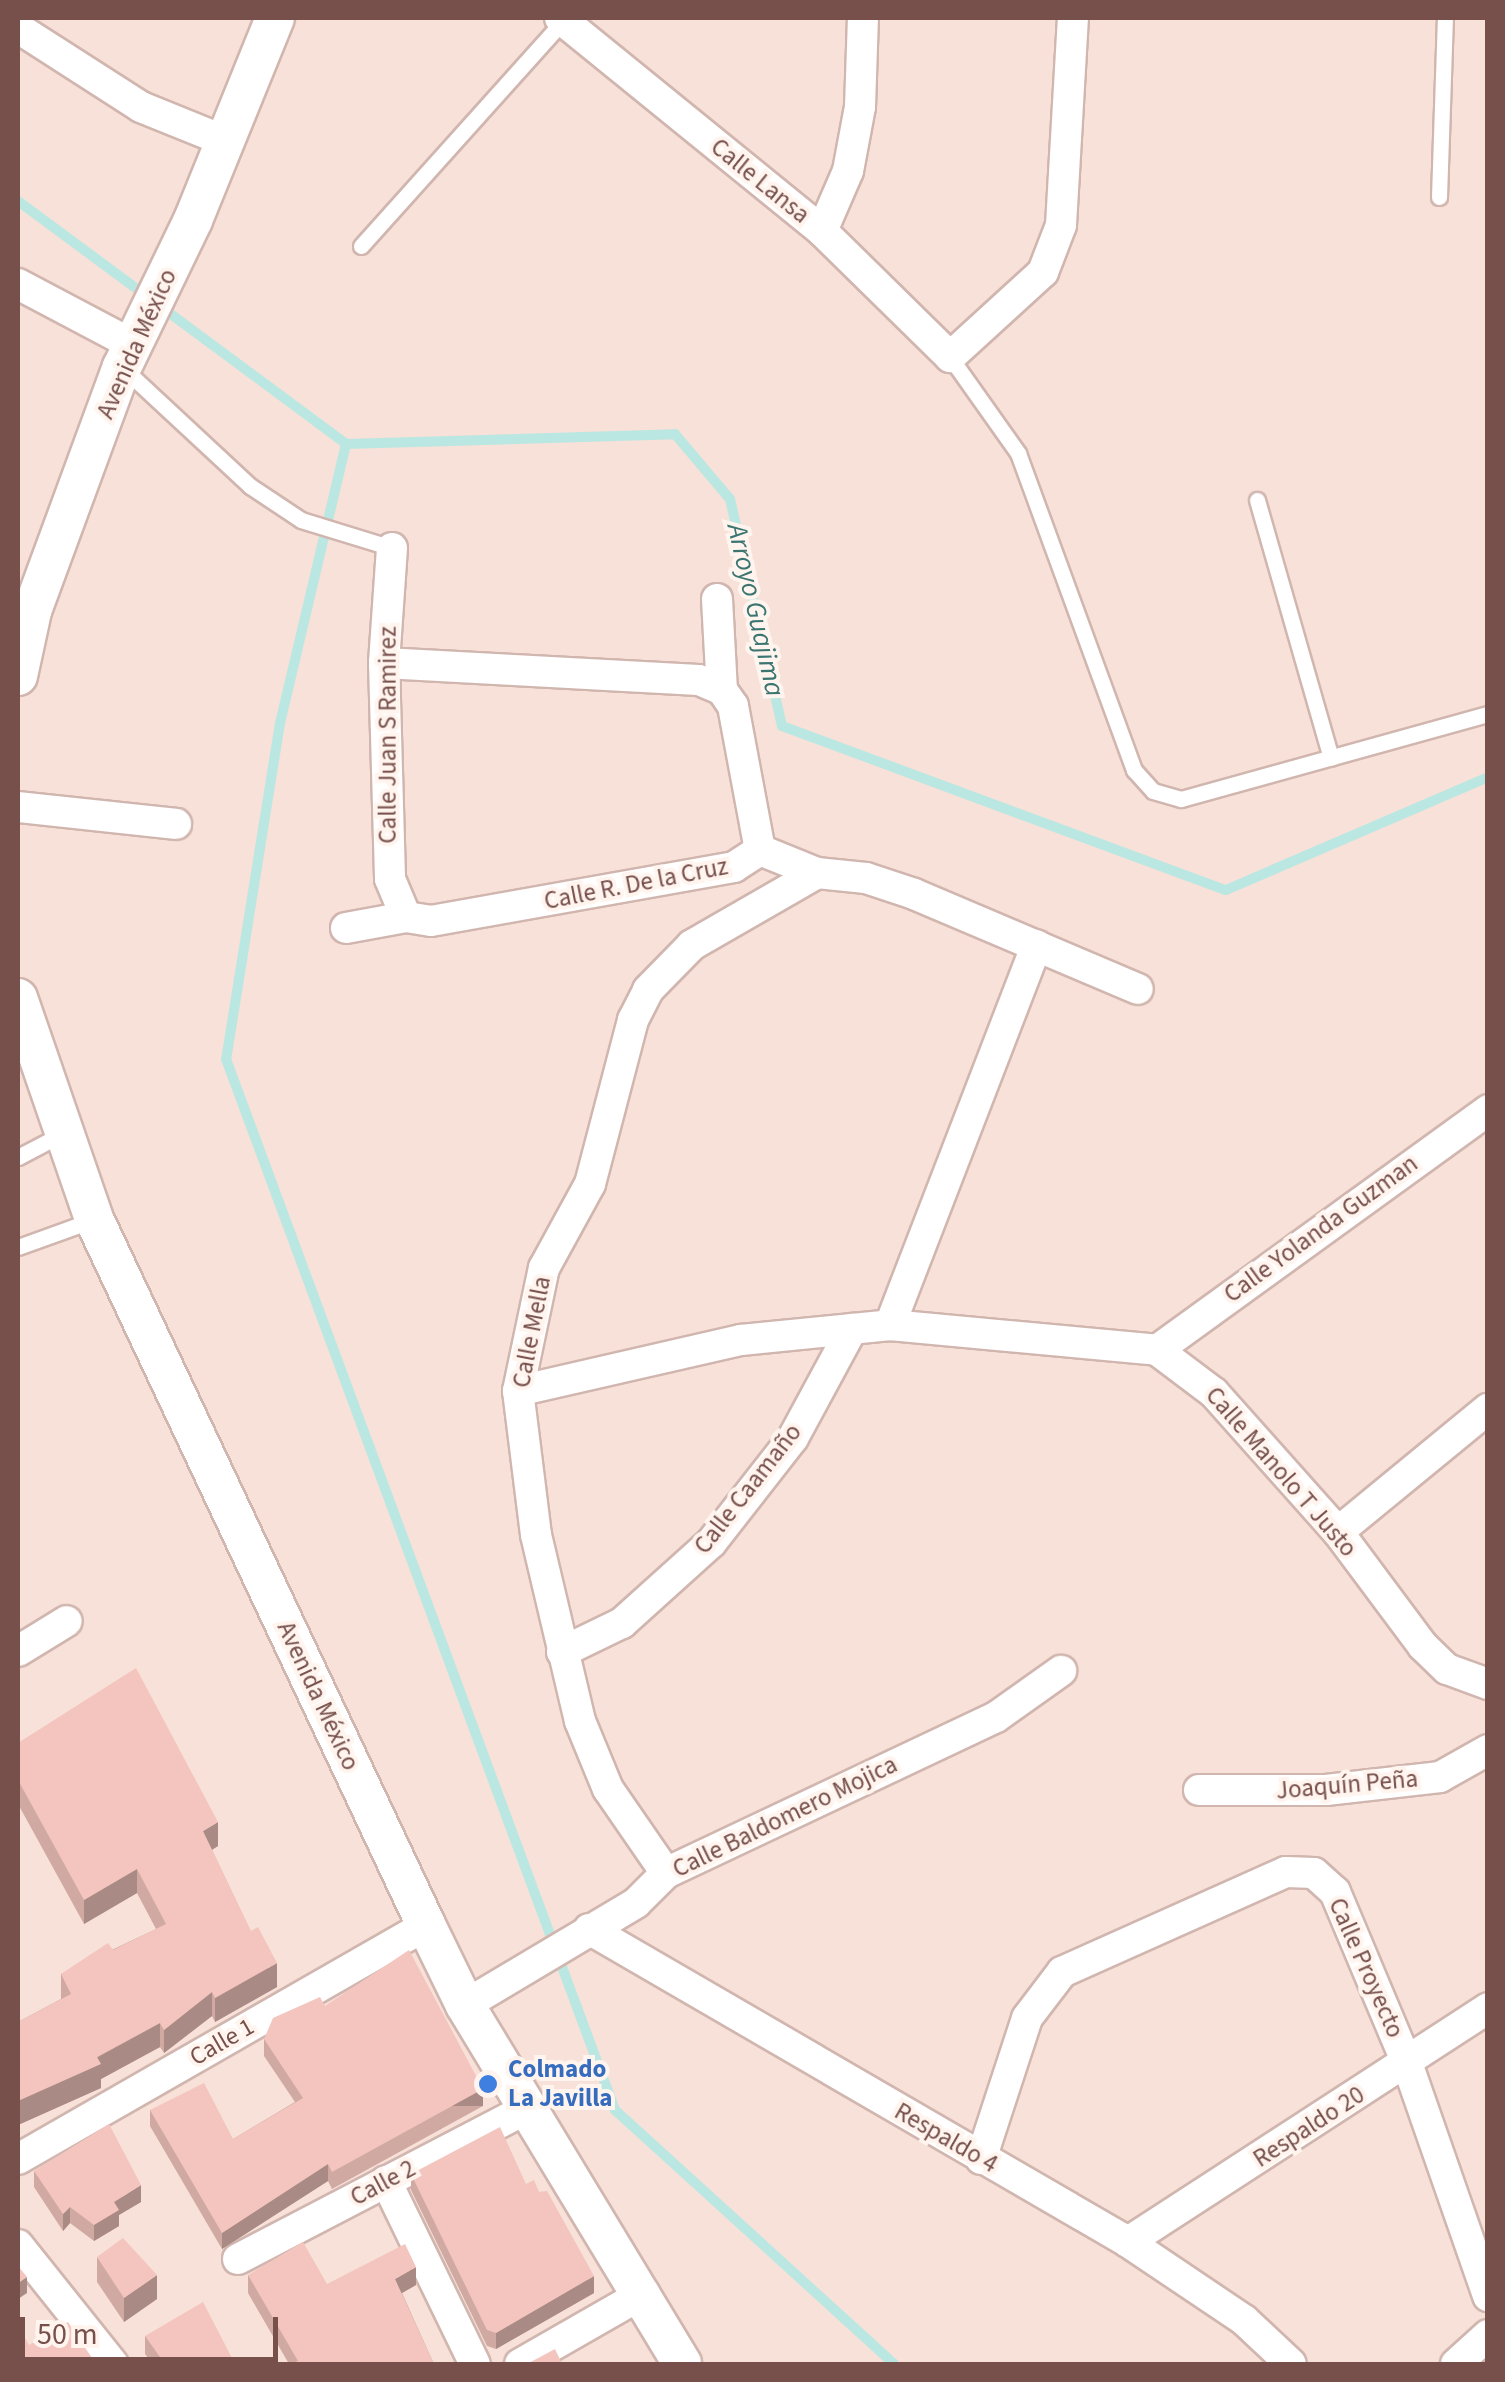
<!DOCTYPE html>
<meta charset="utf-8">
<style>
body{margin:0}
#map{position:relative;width:1505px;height:2382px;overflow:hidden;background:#fdefe7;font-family:"Source Sans 3",sans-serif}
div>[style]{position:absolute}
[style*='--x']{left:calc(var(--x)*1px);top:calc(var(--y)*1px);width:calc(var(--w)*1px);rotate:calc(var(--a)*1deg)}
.residential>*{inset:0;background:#f7e1d8;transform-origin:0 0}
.stream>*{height:10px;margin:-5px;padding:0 5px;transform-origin:5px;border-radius:5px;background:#bbe7e2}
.roads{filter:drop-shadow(2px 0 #d1b6af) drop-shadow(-2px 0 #d1b6af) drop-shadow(0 2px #d1b6af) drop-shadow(0 -2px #d1b6af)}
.service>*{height:15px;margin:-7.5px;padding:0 7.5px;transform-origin:7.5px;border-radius:7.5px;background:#fff}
.minor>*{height:30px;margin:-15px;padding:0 15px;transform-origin:15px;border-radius:15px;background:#fff}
.tertiary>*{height:38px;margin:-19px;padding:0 19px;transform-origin:19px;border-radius:19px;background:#fff}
.wall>*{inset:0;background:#d1a9a3}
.shaded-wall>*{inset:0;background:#aa8a85;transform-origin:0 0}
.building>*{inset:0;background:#f3c5be}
.dots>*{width:28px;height:28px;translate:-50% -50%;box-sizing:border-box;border:5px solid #fff4ee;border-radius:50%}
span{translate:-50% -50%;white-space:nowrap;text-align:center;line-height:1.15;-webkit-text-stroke:8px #fff4ee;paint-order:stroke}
.street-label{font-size:25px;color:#774f4b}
.shop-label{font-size:25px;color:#366cbe;font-weight:700}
.left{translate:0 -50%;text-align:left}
.water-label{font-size:28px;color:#3b7570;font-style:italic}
.frame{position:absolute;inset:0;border:20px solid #774f4b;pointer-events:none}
.scale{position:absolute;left:20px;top:2317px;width:258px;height:45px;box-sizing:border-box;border:5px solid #774f4b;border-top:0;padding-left:12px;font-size:30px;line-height:35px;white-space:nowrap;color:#774f4b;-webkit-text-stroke:8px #fff4ee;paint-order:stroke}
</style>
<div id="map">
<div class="residential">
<div style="left:18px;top:18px;width:1469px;height:2346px"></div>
</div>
<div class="stream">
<div style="--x:18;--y:201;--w:408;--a:36.5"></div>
<div style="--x:346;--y:444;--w:329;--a:-1.7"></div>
<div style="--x:675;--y:434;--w:85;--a:49.8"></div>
<div style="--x:730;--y:499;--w:233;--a:77.1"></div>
<div style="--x:782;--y:726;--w:473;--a:20.3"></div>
<div style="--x:1226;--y:890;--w:285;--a:-23.3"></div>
<div style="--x:346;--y:444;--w:287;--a:103.3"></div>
<div style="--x:280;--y:723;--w:340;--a:99.1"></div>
<div style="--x:226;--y:1059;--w:1121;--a:69.69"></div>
<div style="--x:615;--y:2110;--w:377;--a:42.3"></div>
</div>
<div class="roads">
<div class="service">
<div style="--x:1439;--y:197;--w:179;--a:-88.1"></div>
<div style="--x:361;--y:246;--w:302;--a:-48.1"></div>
<div style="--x:950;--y:357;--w:118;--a:54.7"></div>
<div style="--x:1018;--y:453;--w:338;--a:69.9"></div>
<div style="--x:1134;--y:770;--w:28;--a:48"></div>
<div style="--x:1153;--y:791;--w:29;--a:16"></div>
<div style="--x:1181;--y:799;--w:319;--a:-15.5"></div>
<div style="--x:122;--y:367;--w:175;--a:42.9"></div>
<div style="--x:250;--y:486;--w:61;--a:33.7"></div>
<div style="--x:301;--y:520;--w:95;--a:17.1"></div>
<div style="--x:1257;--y:500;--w:268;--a:74"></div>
<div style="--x:18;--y:1157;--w:47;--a:-27.6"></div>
<div style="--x:18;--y:1247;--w:80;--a:-19.8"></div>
</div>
<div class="minor">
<div style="--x:560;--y:18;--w:338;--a:39.1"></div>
<div style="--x:822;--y:231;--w:180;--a:44.5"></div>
<div style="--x:950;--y:357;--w:126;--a:-42.4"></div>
<div style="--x:1043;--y:272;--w:50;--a:-69"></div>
<div style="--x:1061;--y:225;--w:207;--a:-86.7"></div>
<div style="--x:18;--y:28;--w:146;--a:32.7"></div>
<div style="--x:141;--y:107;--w:91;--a:22"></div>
<div style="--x:822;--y:231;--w:65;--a:-66.6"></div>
<div style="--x:848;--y:171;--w:65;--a:-79.4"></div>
<div style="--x:860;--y:107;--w:89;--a:-88.1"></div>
<div style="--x:18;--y:284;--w:130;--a:27.9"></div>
<div style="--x:392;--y:548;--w:115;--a:94"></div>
<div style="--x:384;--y:663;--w:216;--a:88.4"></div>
<div style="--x:390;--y:879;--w:41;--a:67.2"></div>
<div style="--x:717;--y:599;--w:91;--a:86.9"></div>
<div style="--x:722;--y:690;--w:19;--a:55"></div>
<div style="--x:733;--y:706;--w:147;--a:79.4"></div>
<div style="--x:384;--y:663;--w:315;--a:3.1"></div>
<div style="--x:699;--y:680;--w:25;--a:23"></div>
<div style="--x:18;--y:807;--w:159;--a:6.1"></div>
<div style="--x:346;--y:928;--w:61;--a:-10.4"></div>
<div style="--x:406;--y:917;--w:25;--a:9"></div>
<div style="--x:431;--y:921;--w:308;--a:-10.1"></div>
<div style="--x:734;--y:867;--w:31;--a:-33"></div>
<div style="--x:760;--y:850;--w:61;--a:22"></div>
<div style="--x:817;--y:873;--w:49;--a:5.8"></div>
<div style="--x:866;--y:878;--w:51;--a:18.4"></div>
<div style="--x:914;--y:894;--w:243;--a:23"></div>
<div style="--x:890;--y:1325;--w:407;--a:-68.9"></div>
<div style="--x:1157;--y:1350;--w:409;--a:-35.9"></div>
<div style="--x:518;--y:1391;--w:229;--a:-12.9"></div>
<div style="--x:741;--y:1340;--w:150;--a:-5.7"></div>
<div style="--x:890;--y:1325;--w:268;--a:5.3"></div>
<div style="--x:1157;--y:1350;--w:71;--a:37"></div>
<div style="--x:1214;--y:1393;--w:186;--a:48.3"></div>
<div style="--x:1338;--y:1532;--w:142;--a:53.3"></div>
<div style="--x:1423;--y:1646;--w:33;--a:44"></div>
<div style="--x:1447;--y:1669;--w:44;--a:20.1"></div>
<div style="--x:1338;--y:1532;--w:194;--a:-39.4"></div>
<div style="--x:18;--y:1651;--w:57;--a:-31.5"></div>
<div style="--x:562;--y:1652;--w:67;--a:-25.8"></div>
<div style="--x:622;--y:1623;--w:120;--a:-42"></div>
<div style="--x:711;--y:1543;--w:133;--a:-52"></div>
<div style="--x:793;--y:1438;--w:124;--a:-61.6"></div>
<div style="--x:1199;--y:1790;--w:127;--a:0"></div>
<div style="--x:1326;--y:1790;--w:115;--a:-6.5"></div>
<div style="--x:1440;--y:1777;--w:55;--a:-29.4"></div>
<div style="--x:666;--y:1873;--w:102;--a:-124.6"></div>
<div style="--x:608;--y:1789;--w:74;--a:-112.4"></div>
<div style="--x:580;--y:1721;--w:191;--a:-103.3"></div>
<div style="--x:536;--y:1535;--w:145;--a:-97.1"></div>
<div style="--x:518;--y:1391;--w:126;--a:-78.1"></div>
<div style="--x:544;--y:1268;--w:96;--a:-61.3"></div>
<div style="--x:590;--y:1184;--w:170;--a:-75.3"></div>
<div style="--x:633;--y:1020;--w:34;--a:-63"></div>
<div style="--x:648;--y:990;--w:63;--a:-45.6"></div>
<div style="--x:692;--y:945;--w:144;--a:-29.9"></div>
<div style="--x:589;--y:1929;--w:623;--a:30.14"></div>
<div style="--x:1128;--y:2242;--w:140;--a:33.9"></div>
<div style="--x:1244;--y:2320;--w:64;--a:43.1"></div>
<div style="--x:465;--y:2005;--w:199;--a:-30.8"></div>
<div style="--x:636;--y:1903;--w:42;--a:-45"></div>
<div style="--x:666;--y:1873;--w:365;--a:-25.3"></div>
<div style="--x:996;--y:1717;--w:80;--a:-35.3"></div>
<div style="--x:18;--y:2159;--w:470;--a:-29.8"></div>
<div style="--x:981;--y:2159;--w:148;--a:-71.9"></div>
<div style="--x:1027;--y:2018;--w:58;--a:-52.7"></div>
<div style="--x:1062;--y:1972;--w:245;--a:-24.1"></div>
<div style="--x:1286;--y:1872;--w:28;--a:2"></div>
<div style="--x:1314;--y:1873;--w:28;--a:42"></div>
<div style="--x:1335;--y:1892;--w:186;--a:67.2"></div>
<div style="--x:1407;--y:2063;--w:247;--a:70.8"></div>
<div style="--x:386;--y:2181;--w:203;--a:64.1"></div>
<div style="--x:1128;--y:2242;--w:429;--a:-33"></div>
<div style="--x:18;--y:2245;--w:152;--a:51.4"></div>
<div style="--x:238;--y:2259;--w:327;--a:-27.5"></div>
<div style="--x:520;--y:2364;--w:143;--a:-29.8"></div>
<div style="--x:1456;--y:2364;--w:43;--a:-42.2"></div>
</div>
<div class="tertiary">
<div style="--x:18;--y:676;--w:66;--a:-77.8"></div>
<div style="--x:32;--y:611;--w:260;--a:-69.8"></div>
<div style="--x:122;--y:367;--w:163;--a:-64.2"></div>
<div style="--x:193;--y:220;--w:218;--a:-67.9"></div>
<div style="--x:18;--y:998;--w:234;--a:71"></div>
<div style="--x:94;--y:1219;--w:780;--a:64.81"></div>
<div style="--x:426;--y:1925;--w:89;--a:64"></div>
<div style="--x:465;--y:2005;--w:419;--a:58.8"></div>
</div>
</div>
<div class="wall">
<div style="clip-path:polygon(18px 1743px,218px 1846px,212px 1850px,277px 1987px,215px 2022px,212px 2016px,164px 2053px,160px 2047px,101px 2079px,101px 2088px,18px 2125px,18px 2022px,61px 1999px,61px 1974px,156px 1929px,137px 1893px,84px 1924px,18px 1804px)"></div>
<div style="clip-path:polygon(325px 2006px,483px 2106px,332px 2189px,328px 2181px,222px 2249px,150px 2126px,150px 2110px,233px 2139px,295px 2102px,264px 2056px,264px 2039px)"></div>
<div style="clip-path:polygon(34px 2171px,141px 2202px,119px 2215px,119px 2226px,94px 2241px,70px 2223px,63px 2231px,34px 2187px)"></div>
<div style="clip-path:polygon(411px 2174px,526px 2184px,539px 2192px,594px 2293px,496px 2349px,487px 2346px,411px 2190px)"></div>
<div style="clip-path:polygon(97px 2257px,157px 2299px,124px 2322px,97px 2282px)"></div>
<div style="clip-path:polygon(248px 2275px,327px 2284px,416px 2285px,402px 2293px,434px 2364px,289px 2364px,248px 2293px)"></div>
<div style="clip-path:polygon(145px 2336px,235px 2364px,153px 2364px,145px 2354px)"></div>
</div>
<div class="shaded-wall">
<div style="clip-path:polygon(218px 1822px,218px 1846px,203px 1855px,203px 1831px)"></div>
<div style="clip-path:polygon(137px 1869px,137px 1893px,84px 1924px,84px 1900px)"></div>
<div style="clip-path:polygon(277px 1963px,277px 1987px,215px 2022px,215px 1998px)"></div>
<div style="clip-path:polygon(212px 1992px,212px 2016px,164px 2053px,164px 2030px)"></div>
<div style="clip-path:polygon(160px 2023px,160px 2047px,101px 2079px,101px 2088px,18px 2125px,18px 2101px)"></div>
<div style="left:483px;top:2089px;width:17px;height:172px;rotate:90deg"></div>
<div style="clip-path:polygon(328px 2164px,328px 2181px,222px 2249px,222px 2233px)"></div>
<div style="clip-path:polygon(141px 2185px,141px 2202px,119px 2215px,119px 2226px,94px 2241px,94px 2225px,114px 2202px)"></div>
<div style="clip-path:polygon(70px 2207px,70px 2223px,63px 2231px,63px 2214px)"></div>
<div style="clip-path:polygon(416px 2267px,416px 2285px,395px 2297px,395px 2279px)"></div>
<div style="clip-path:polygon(157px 2275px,157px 2299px,124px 2322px,124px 2298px)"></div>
<div style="clip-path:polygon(594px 2276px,594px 2293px,496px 2349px,496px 2333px)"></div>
<div style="clip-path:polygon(27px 2277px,27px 2293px,18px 2299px,18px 2283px)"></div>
</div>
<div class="building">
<div style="clip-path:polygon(136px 1668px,218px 1822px,203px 1831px,251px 1931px,258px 1927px,277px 1963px,215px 1998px,212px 1992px,164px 2030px,160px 2023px,97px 2057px,101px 2064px,18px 2101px,18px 2022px,71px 1994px,61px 1974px,108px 1943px,113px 1950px,166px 1924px,137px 1869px,84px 1900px,18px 1780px,18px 1743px)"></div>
<div style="clip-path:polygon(409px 1950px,483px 2089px,332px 2172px,328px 2164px,222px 2233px,150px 2110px,204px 2083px,233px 2139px,303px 2098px,264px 2039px,273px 2018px,320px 1997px,325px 2006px)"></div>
<div style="clip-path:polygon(109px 2124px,141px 2185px,114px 2202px,119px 2210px,94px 2225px,70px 2207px,63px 2214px,34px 2171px)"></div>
<div style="clip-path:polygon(500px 2127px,526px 2184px,534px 2180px,539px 2192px,547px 2191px,594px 2276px,496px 2333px,487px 2330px,411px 2174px)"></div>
<div style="clip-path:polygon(123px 2238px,157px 2275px,124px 2298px,97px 2257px)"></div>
<div style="clip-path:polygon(303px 2242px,327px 2284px,405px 2244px,416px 2267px,395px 2279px,434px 2364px,291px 2364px,298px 2361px,248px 2275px)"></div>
<div style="clip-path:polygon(18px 2266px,27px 2277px,18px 2283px)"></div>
<div style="clip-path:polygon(203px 2302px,235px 2364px,165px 2364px,145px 2336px)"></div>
<div style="clip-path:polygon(68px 2322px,96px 2364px,18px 2364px,18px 2325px,29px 2345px)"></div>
<div style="clip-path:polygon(555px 2349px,562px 2364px,527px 2364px)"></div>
</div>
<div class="dots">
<div style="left:488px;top:2084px;background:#3f7fe0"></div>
</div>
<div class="street-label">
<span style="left:760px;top:181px;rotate:39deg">Calle Lansa</span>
<span style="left:137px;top:344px;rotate:-66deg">Avenida México</span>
<span style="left:388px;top:735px;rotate:-90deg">Calle Juan S Ramirez</span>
<span style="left:636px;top:884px;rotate:-11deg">Calle R. De la Cruz</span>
<span style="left:1321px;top:1229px;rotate:-36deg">Calle Yolanda Guzman</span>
<span style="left:532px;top:1332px;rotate:-79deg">Calle Mella</span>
<span style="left:1281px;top:1472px;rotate:49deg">Calle Manolo T Justo</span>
<span style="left:748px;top:1489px;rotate:-52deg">Calle Caamaño</span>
<span style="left:318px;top:1696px;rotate:65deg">Avenida México</span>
<span style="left:1347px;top:1785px;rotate:-5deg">Joaquín Peña</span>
<span style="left:785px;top:1817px;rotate:-26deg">Calle Baldomero Mojica</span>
<span style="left:1366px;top:1968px;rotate:66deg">Calle Proyecto</span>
<span style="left:222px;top:2042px;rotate:-30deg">Calle 1</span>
<span style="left:1309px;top:2127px;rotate:-33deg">Respaldo 20</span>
<span style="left:946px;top:2138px;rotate:30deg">Respaldo 4</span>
<span style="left:383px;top:2183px;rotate:-28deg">Calle 2</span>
</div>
<div class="shop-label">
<span class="left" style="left:508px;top:2084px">Colmado<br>La Javilla</span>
</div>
<div class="water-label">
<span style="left:756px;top:610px;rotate:77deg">Arroyo Guajima</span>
</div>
<div class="frame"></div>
<div class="scale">50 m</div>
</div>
